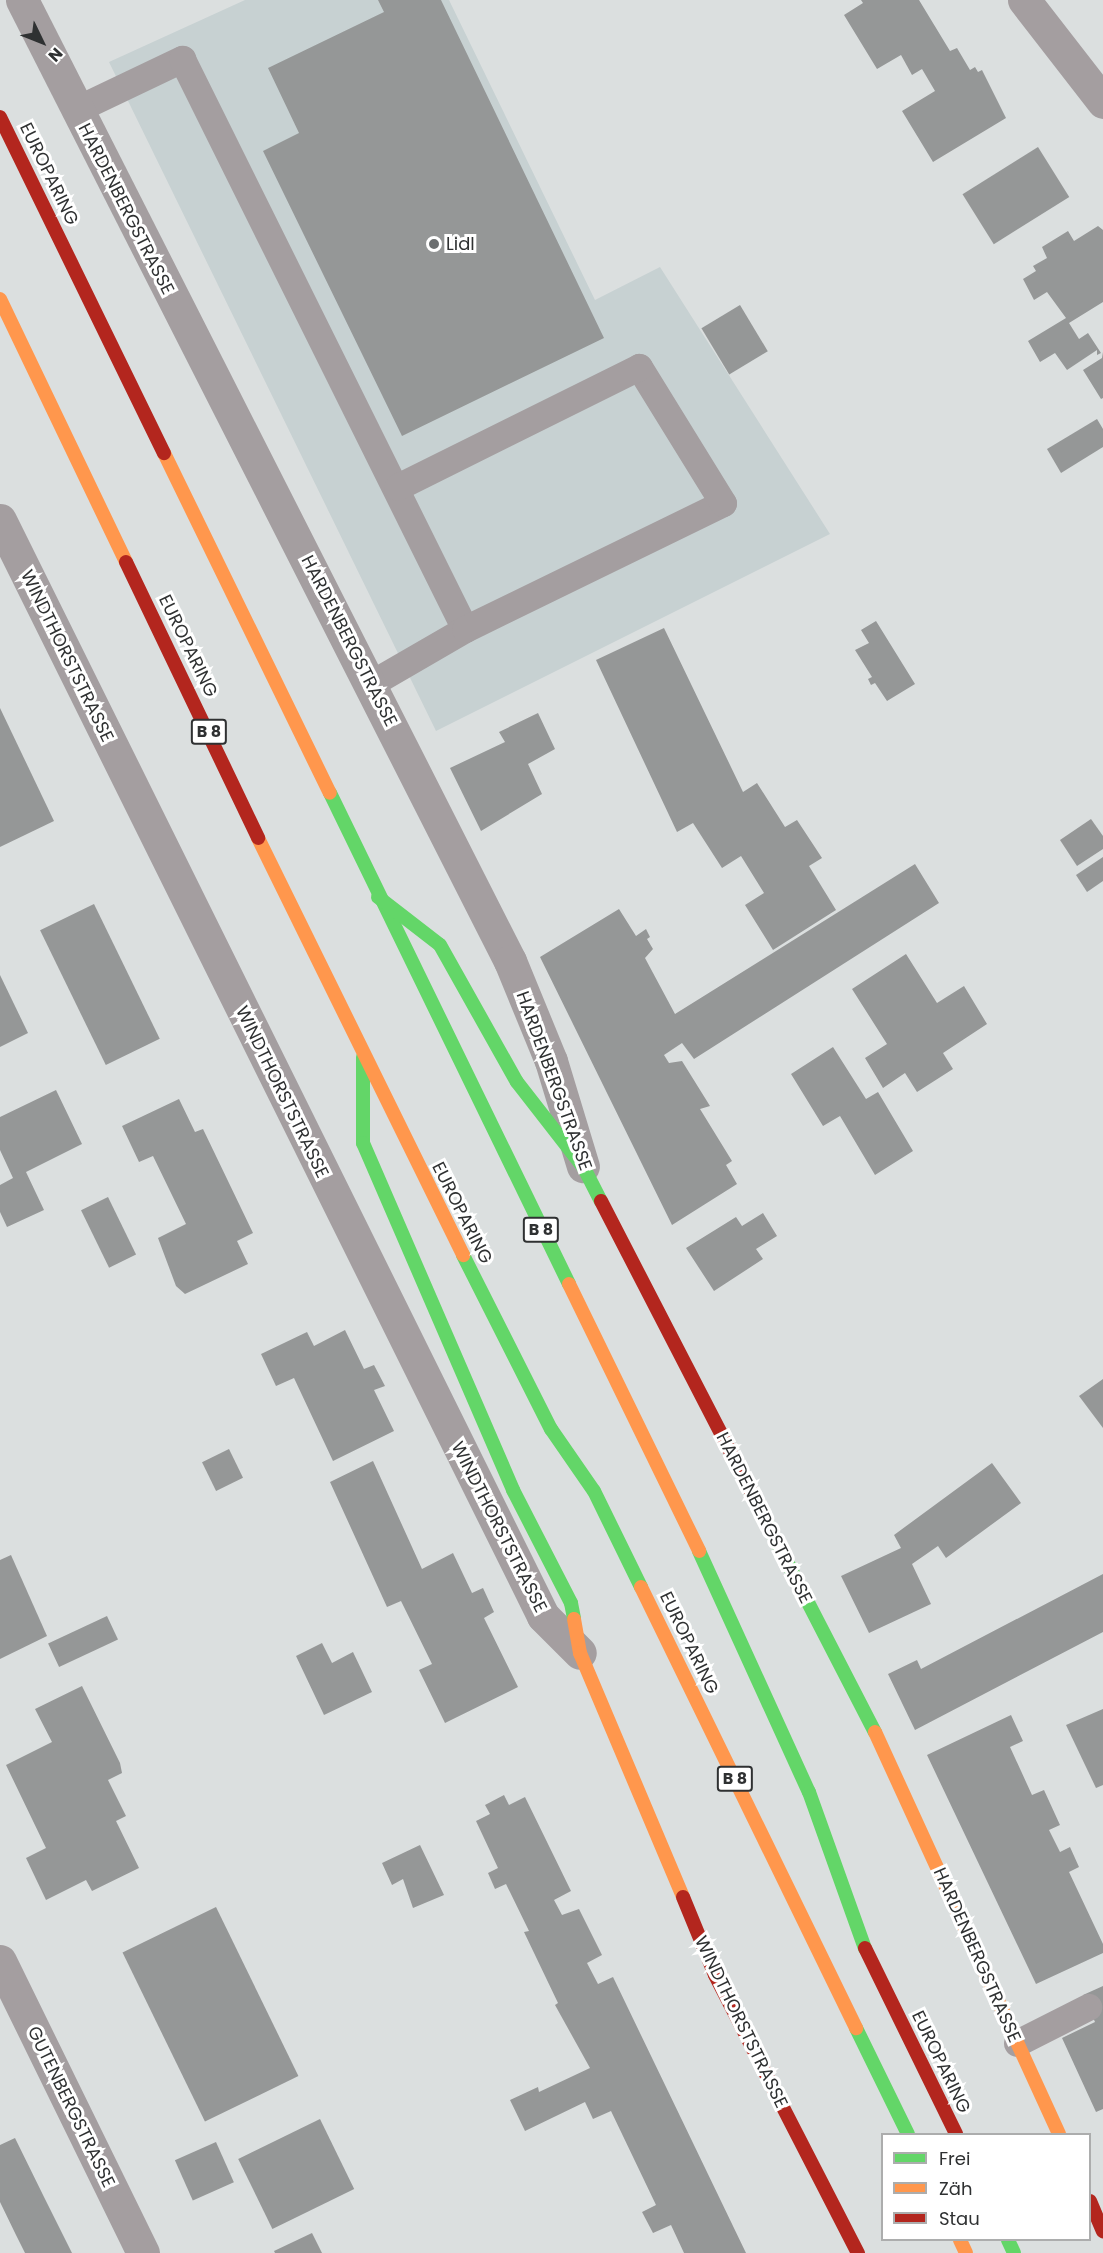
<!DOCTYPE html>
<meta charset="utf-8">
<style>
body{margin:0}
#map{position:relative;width:1103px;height:2253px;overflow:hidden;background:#dbdfdf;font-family:Poppins,sans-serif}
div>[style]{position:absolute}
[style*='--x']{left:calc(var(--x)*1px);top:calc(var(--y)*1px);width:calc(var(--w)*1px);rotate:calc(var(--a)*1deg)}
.built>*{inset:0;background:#c7d1d2}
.building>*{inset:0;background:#959797;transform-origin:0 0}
.lane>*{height:27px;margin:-13.5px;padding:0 13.5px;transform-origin:13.5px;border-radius:13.5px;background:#a49ea0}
.street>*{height:33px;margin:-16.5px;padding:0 16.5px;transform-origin:16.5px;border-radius:16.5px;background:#a49ea0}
.fast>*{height:14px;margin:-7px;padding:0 7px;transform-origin:7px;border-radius:7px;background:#63d668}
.slow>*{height:14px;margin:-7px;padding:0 7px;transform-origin:7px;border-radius:7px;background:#ff974d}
.jam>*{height:14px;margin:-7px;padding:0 7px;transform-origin:7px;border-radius:7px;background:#b3261e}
.dots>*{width:16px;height:16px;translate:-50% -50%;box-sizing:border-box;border:3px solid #fff;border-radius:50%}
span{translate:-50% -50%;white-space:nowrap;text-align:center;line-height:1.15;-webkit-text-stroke:6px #fff;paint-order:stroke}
.shield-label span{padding:2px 4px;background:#fff;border:2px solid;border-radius:4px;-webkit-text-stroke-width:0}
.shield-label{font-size:16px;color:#2f3132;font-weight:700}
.street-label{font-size:18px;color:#2f3132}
.poi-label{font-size:18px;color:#2f3132}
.left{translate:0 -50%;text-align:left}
.legend{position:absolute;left:881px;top:2133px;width:210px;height:108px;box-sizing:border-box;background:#fff;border:2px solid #acadad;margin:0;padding:8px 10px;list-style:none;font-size:18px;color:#2f3132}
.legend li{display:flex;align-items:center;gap:12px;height:30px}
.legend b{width:30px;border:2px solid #acadad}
.north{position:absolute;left:12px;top:12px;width:60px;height:60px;-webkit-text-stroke:4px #fff;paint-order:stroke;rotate:133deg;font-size:16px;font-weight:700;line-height:24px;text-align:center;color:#2f3132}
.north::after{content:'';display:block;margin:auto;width:21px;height:27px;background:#2f3132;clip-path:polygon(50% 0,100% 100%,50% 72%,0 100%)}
</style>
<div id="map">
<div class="built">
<div style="clip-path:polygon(245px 0,449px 0,595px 300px,660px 267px,830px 534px,436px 731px,109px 62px)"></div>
</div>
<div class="building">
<div style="clip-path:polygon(378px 0,441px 0,604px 338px,402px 436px,263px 151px,299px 133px,268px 68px,384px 12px)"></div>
<div style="clip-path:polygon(861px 0,919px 0,950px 51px,957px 48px,970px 70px,975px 67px,978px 72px,982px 70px,1006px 118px,933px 162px,902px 111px,935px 91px,922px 69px,912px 75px,901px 55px,877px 69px,844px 15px,863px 3px)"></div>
<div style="left:1038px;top:147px;width:59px;height:89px;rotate:58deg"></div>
<div style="clip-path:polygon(1098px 226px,1103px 230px,1103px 302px,1069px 323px,1079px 339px,1088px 333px,1101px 353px,1097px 355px,1097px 350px,1067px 370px,1055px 353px,1040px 362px,1028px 341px,1066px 318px,1047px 292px,1034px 300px,1023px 279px,1036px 271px,1033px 266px,1047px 258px,1042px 247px,1068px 231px,1074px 241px)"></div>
<div style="left:740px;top:305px;width:54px;height:45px;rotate:59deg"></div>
<div style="clip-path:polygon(1103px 352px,1103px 398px,1101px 399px,1083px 370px,1102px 358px)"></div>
<div style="clip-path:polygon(1097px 419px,1103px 429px,1103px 447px,1061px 473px,1047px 449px)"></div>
<div style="clip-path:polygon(876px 621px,915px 684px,887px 701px,875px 683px,871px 685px,868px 679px,872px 677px,855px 650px,869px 643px,861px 630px)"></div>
<div style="clip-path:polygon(664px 628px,743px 792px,757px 783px,785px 827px,797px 820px,822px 858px,809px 866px,836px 910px,773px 950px,745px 905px,764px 893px,741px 856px,722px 868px,693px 823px,677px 832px,596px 660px)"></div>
<div style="clip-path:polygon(0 708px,54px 821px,0 847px)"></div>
<div style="clip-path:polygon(538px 713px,555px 749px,528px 764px,542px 794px,481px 831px,450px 768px,505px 742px,499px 732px)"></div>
<div style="clip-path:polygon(1091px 819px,1103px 836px,1103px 849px,1077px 866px,1060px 840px)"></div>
<div style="clip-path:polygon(1103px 857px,1103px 881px,1087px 892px,1076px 875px)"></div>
<div style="clip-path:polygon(915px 864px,939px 903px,694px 1059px,682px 1043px,664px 1055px,669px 1063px,682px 1061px,710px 1106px,700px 1109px,732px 1161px,726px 1165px,737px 1184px,672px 1225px,540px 957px,619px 909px,636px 936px,646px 929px,650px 937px,647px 939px,653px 949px,645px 958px,675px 1014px)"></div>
<div style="left:94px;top:904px;width:150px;height:60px;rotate:64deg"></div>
<div style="clip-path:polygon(906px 954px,937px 1003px,964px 986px,987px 1024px,943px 1053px,953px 1069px,917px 1092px,905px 1073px,883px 1088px,865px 1058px,887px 1044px,852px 989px)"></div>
<div style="clip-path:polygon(0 975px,28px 1033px,0 1047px)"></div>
<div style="clip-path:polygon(833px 1047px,866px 1099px,878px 1092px,913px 1151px,875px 1175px,840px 1116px,823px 1126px,791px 1074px)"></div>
<div style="clip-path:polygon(56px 1090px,82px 1144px,26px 1172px,44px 1210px,7px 1227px,0 1212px,0 1185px,13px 1178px,0 1150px,0 1117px)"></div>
<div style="clip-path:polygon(179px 1099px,195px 1132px,203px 1129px,253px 1233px,237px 1241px,248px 1264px,185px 1294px,176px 1286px,158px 1238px,186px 1224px,153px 1156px,139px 1162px,122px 1126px)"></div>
<div style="left:108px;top:1197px;width:64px;height:30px;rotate:64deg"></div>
<div style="clip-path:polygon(763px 1213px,777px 1236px,756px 1249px,763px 1259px,714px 1291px,686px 1248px,736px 1217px,742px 1226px)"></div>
<div style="clip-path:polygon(345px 1330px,364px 1369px,374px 1365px,385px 1386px,374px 1390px,394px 1431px,333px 1461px,294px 1378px,276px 1386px,261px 1354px,307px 1332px,314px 1346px)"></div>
<div style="clip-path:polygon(1103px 1379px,1103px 1428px,1079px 1396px)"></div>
<div style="left:229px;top:1449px;width:32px;height:30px;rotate:64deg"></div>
<div style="clip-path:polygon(373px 1461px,422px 1569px,453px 1553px,472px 1593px,483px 1588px,494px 1612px,484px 1618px,518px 1687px,445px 1723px,419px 1670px,432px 1664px,401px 1601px,387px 1607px,330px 1482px)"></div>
<div style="clip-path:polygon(992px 1463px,1021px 1503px,946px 1558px,938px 1546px,912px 1564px,931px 1604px,869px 1633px,841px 1576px,901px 1548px,894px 1535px)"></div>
<div style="clip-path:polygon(11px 1555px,47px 1636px,0 1659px,0 1560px)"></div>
<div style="clip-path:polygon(1103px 1574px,1103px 1632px,915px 1730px,888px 1674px,917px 1660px,921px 1669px)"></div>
<div style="left:107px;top:1616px;width:26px;height:65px;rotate:65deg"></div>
<div style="clip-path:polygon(322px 1643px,332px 1663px,353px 1652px,372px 1692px,324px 1715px,296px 1656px)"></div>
<div style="clip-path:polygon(82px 1686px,120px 1763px,122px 1773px,108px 1780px,126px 1816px,116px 1821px,139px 1868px,92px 1891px,86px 1880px,46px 1900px,26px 1858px,46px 1848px,6px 1765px,52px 1742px,35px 1709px)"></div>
<div style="clip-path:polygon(1103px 1709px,1103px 1785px,1096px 1788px,1066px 1725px)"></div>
<div style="clip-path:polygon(1011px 1715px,1023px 1741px,1010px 1747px,1032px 1795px,1044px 1790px,1060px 1825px,1049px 1830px,1060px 1852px,1070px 1847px,1079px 1867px,1069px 1872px,1103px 1944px,1103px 1953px,1036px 1984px,927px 1755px)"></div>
<div style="clip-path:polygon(504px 1795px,509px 1805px,525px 1797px,571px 1891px,554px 1900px,562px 1915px,579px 1909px,602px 1955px,587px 1963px,598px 1984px,613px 1977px,746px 2253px,684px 2253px,671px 2225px,653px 2233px,642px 2212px,656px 2205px,611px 2111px,593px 2119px,585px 2102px,525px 2131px,510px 2100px,538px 2087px,539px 2092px,590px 2068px,555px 2005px,558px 2003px,524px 1932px,529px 1931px,506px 1884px,495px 1889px,488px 1873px,498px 1868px,476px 1821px,490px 1814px,485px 1805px)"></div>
<div style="clip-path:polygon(420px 1845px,444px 1895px,413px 1908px,403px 1879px,392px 1885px,382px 1863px)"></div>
<div style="left:216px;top:1907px;width:188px;height:104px;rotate:64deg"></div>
<div style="clip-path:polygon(1103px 1986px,1103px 2109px,1096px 2112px,1062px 2038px,1095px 2022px,1083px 1995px)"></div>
<div style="left:320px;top:2119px;width:78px;height:91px;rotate:64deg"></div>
<div style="clip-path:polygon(15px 2138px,44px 2197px,72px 2253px,25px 2253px,16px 2235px,0 2202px,0 2145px)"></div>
<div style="left:216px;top:2142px;width:44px;height:45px;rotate:66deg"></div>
<div style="clip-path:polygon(312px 2233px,322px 2253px,275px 2253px,274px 2251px)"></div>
</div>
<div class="lane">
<div style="--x:75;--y:110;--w:119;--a:-25.5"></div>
<div style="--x:182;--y:59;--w:636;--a:63.6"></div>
<div style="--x:372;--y:683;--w:108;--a:-30.1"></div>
<div style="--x:465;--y:629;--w:287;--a:-26"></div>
<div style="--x:723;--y:503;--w:160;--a:-121.7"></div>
<div style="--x:639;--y:367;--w:270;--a:153.6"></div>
<div style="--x:1017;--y:2043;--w:80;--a:-26.9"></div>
</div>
<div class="street">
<div style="--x:22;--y:0;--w:1078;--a:63.08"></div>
<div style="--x:510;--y:961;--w:108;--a:67.7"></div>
<div style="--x:551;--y:1061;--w:110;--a:73.1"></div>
<div style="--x:1024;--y:0;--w:129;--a:52.2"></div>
<div style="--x:0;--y:520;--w:1223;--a:63.64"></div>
<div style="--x:543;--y:1616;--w:52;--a:45"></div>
<div style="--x:0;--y:1961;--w:325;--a:63.9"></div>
</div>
<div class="fast">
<div style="--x:330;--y:793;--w:546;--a:64.04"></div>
<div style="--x:378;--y:897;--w:78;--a:37.7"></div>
<div style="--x:440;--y:945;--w:157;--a:60.7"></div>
<div style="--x:517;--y:1082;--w:109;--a:52.1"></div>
<div style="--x:584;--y:1168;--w:37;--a:63"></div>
<div style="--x:363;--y:1057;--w:86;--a:90"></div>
<div style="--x:363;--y:1143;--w:378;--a:66.6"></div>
<div style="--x:513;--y:1490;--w:127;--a:62.8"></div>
<div style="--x:571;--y:1603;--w:16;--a:79"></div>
<div style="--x:463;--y:1255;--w:195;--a:63.2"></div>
<div style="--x:551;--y:1429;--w:75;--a:55.3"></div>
<div style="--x:594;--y:1491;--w:107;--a:63.9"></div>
<div style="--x:751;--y:1492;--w:270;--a:62.7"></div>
<div style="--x:699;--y:1551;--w:265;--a:65.5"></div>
<div style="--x:809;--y:1792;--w:166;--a:70.3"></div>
<div style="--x:856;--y:2028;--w:118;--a:63.9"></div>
<div style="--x:1008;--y:2240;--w:14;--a:65"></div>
</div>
<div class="slow">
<div style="--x:0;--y:299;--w:292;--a:64.4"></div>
<div style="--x:164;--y:453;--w:378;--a:64"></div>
<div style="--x:258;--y:838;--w:465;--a:63.8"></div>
<div style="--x:569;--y:1284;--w:297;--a:64"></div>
<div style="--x:641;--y:1587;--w:491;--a:64"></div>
<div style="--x:574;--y:1619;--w:35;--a:80"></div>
<div style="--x:580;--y:1653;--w:265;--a:67.1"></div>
<div style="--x:875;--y:1732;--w:442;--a:65.4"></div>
<div style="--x:960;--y:2240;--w:14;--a:65"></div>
</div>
<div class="jam">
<div style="--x:0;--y:117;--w:374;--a:64"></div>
<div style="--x:126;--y:562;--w:306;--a:64.4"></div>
<div style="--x:601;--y:1201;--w:327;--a:62.7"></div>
<div style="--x:683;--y:1897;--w:84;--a:67.7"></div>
<div style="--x:715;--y:1975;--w:313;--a:62.8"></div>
<div style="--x:865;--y:1948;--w:207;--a:63.9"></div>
<div style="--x:1090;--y:2201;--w:33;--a:67"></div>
</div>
<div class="dots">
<div style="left:434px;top:244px;background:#6b6e6f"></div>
</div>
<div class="shield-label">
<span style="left:209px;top:732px">B 8</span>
<span style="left:541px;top:1230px">B 8</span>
<span style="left:735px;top:1779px">B 8</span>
</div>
<div class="street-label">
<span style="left:49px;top:174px;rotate:64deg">EUROPARING</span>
<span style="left:126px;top:209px;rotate:63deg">HARDENBERGSTRASSE</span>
<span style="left:349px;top:641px;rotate:63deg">HARDENBERGSTRASSE</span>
<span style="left:188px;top:646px;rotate:64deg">EUROPARING</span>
<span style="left:67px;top:656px;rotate:64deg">WINDTHORSTSTRASSE</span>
<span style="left:554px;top:1081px;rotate:70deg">HARDENBERGSTRASSE</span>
<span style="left:282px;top:1092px;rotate:64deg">WINDTHORSTSTRASSE</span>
<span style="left:462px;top:1213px;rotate:63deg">EUROPARING</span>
<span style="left:764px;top:1518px;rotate:63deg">HARDENBERGSTRASSE</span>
<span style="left:499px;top:1527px;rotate:63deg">WINDTHORSTSTRASSE</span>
<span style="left:689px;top:1643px;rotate:64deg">EUROPARING</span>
<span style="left:977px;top:1955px;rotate:66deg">HARDENBERGSTRASSE</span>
<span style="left:741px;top:2022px;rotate:64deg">WINDTHORSTSTRASSE</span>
<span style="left:941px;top:2062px;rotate:64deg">EUROPARING</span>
<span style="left:71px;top:2107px;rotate:64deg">GUTENBERGSTRASSE</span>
</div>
<div class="poi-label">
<span class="left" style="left:446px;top:244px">Lidl</span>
</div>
<ul class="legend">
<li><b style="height:8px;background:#63d668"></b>Frei</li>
<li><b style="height:8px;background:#ff974d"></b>Zäh</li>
<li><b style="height:8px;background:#b3261e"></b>Stau</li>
</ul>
<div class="north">N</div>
</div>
